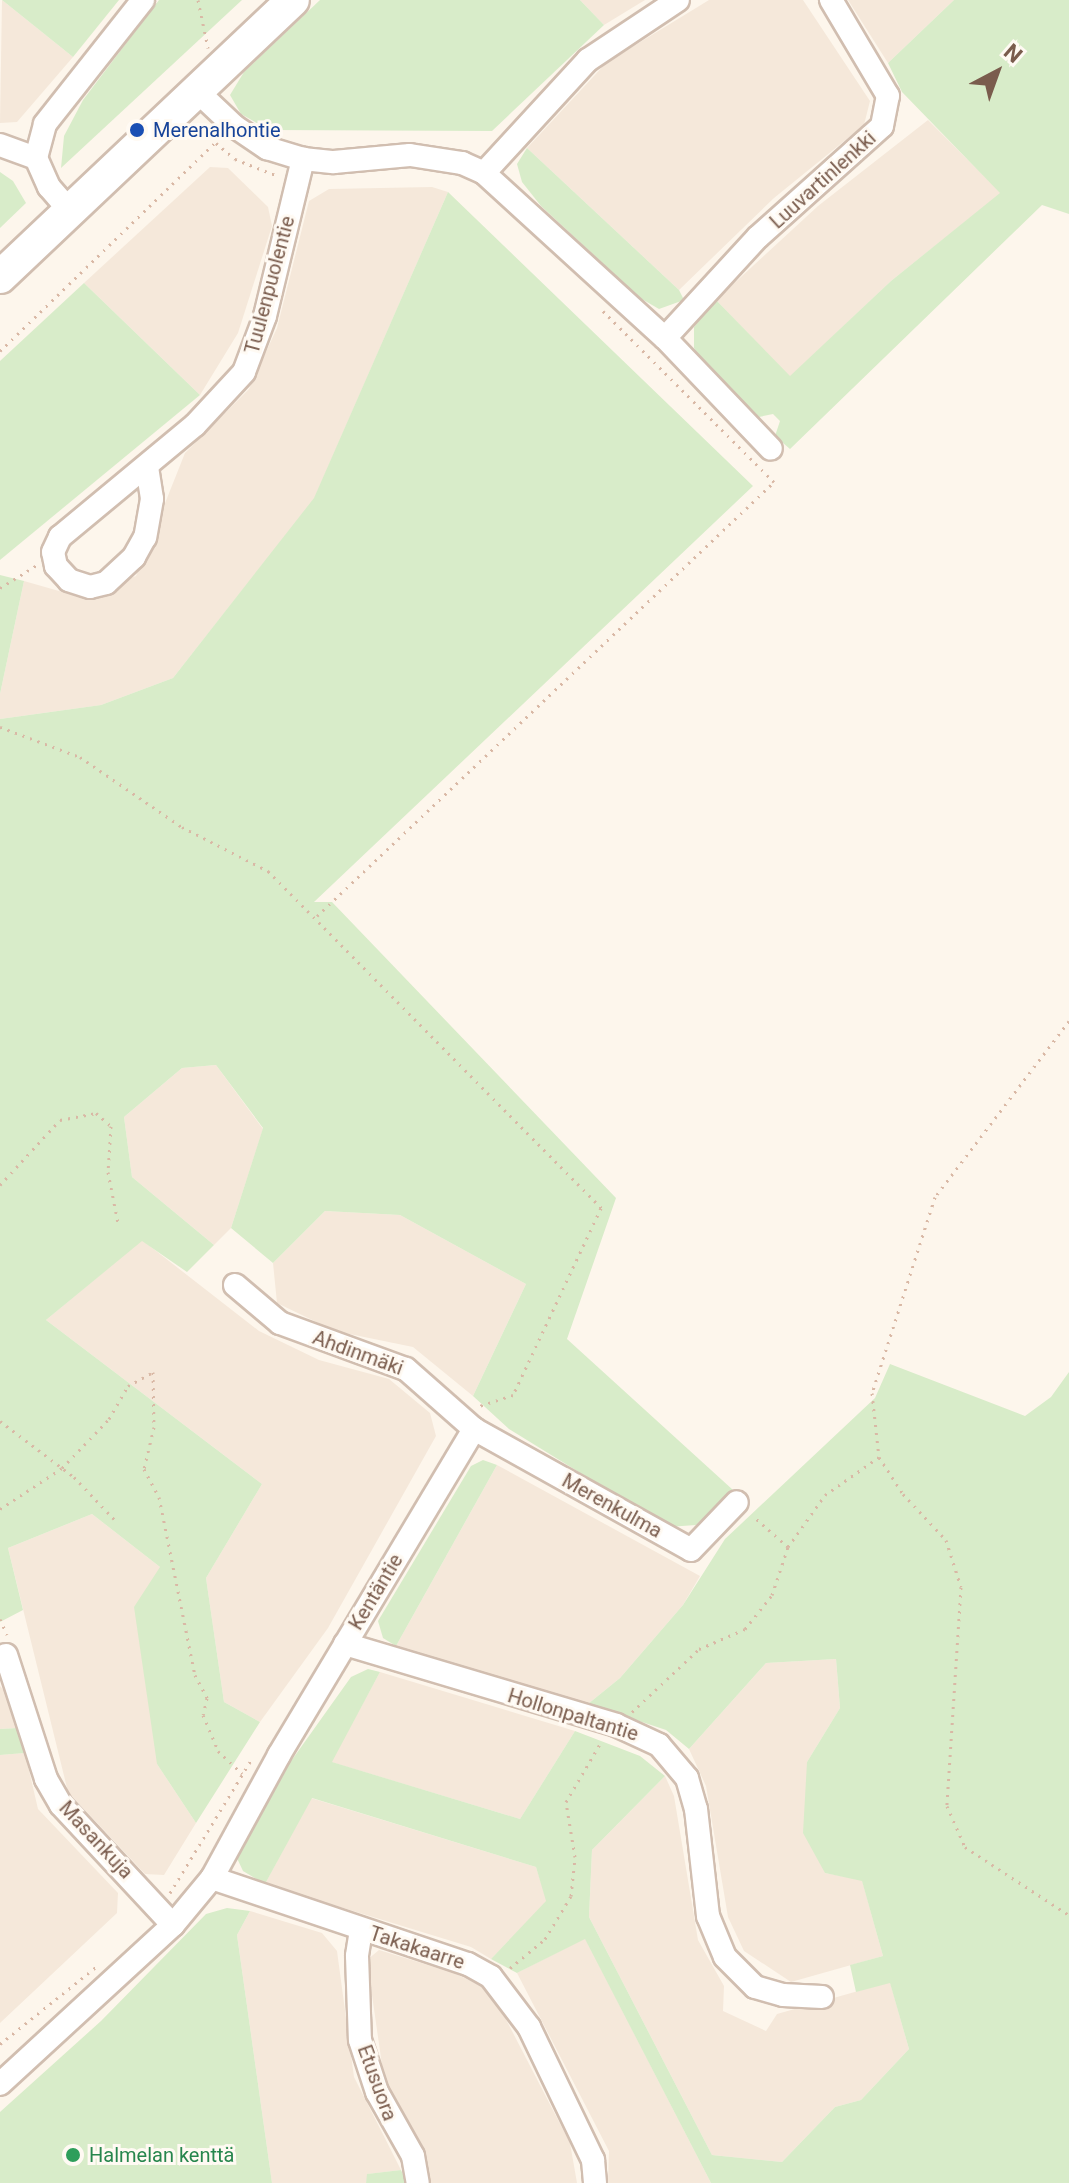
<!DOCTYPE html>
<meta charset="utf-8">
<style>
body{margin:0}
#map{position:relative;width:1069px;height:2183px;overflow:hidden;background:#fdf6ec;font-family:Roboto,sans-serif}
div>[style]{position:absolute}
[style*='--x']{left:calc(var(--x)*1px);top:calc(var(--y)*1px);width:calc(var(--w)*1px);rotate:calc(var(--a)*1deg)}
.residential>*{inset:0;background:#f5e8da}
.green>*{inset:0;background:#d8ecc9}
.path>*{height:3px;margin-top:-1.5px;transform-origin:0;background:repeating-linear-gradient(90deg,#d9b8a5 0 2px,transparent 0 8px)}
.roads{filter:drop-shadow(2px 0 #d1beb0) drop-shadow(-2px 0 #d1beb0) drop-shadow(0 2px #d1beb0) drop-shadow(0 -2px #d1beb0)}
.street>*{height:22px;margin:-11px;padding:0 11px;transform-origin:11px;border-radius:11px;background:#fff}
.secondary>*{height:32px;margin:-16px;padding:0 16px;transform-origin:16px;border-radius:16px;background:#fff}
.dots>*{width:22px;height:22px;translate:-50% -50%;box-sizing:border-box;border:4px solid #fffaf3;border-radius:50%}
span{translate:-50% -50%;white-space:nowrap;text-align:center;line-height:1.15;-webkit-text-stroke:6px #fffaf3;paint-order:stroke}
.transit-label{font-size:20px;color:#164399}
.left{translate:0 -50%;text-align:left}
.street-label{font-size:20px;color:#7a5c4d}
.leisure-label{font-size:20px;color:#27864d}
.north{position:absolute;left:957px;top:32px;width:80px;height:80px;-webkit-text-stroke:6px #fffaf3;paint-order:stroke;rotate:41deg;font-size:22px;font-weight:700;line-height:32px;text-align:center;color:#7a5c4d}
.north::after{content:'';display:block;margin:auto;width:28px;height:36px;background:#7a5c4d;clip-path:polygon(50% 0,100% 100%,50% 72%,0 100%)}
</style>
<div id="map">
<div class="residential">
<div style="clip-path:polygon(2px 0,73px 57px,17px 122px,0 123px)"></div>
<div style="clip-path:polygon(580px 0,645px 0,604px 25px)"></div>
<div style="clip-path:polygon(709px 0,803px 0,870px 101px,864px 125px,774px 198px,679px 290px,527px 148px,606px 63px)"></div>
<div style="clip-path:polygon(848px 0,954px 0,888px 63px)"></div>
<div style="clip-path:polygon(928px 120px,1001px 193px,891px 281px,790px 377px,716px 300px,818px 206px)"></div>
<div style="clip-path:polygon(210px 167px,228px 168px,268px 207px,272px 226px,238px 333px,200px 395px,84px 283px)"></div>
<div style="clip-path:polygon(432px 187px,448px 192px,314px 499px,173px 678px,101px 705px,0 719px,0 694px,24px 581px,80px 597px,136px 576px,185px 453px,249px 389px,277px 328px,309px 201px,329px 189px)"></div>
<div style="clip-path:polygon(216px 1065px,263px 1129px,231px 1228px,214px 1245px,132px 1177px,124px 1117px,182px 1068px)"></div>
<div style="clip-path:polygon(325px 1211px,400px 1215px,526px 1284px,473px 1396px,413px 1347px,335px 1331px,277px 1303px,273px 1263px)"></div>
<div style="clip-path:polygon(142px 1240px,259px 1331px,319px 1360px,389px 1379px,430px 1413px,436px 1436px,328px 1628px,260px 1722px,224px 1702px,206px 1578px,262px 1484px,46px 1320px)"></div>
<div style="clip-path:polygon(497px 1465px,700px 1576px,683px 1605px,620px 1678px,588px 1704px,396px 1646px)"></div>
<div style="clip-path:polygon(92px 1514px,160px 1567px,157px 1764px,196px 1823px,164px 1875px,145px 1874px,68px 1792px,8px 1548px)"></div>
<div style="clip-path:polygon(836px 1659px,840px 1708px,807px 1762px,825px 1873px,862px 1880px,883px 1956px,791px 1982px,744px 1951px,728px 1917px,706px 1786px,689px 1749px,766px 1663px)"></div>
<div style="clip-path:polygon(380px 1672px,575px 1731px,520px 1819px,331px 1762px)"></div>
<div style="clip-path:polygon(0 1686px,11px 1698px,18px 1728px,0 1729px)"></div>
<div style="clip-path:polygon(25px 1753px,38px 1809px,118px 1893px,117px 1913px,0 2023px,0 1755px)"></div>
<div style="clip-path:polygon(665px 1776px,674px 1796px,698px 1940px,724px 1986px,723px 2011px,766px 2031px,777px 2014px,890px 1982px,909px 2049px,861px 2100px,835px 2107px,782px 2162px,712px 2155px,589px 1917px,592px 1850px)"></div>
<div style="clip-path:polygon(311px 1798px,536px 1867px,547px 1901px,491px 1959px,471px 1947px,265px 1884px)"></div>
<div style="clip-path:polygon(250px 1911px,322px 1933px,337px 1951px,354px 2077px,401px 2170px,368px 2174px,366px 2183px,272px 2183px,237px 1935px)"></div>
<div style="clip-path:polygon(585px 1938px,711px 2183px,608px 2183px,609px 2151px,517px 1973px)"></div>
<div style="clip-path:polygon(379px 1950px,454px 1973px,479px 1985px,498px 2004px,570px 2143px,577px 2183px,430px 2183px,410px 2125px,385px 2086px,367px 1960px)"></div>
</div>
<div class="green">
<div style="clip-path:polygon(2px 0,119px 0,73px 57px)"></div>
<div style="clip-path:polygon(159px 0,242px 0,61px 168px,64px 136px,83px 100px)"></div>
<div style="clip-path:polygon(320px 0,580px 0,604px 25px,492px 131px,269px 130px,241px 114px,230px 95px,244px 72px)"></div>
<div style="clip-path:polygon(954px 0,1069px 0,1069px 214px,1042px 205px,790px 449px,775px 436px,780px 421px,773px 414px,759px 417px,711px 373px,694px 348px,694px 327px,716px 300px,790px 376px,891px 281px,1000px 193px,902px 92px,888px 63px)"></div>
<div style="clip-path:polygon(527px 148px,679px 290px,684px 300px,659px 309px,640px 298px,541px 206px,522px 182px,517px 164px)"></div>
<div style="clip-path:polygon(0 172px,13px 181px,26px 203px,0 228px)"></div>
<div style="clip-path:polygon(448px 192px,753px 486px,314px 902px,332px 902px,616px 1198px,567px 1339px,733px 1490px,696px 1525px,668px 1527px,509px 1429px,473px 1396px,526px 1284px,400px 1215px,325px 1211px,273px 1263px,231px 1228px,263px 1128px,216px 1065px,182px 1068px,124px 1117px,132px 1177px,214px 1245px,187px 1272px,142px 1241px,46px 1320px,262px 1484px,206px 1578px,224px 1702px,260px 1722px,196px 1823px,157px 1764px,134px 1607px,160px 1567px,92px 1514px,8px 1548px,23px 1610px,0 1622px,0 719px,101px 705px,173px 678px,314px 498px)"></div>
<div style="clip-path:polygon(84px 283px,200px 395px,0 560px,0 361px)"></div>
<div style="clip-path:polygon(0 575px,24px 581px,0 694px)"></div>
<div style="clip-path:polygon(890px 1364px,1025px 1416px,1051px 1397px,1069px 1372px,1069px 2183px,711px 2183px,585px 1939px,517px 1973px,491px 1959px,546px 1901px,536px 1867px,312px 1798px,265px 1884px,243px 1871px,236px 1856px,279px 1778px,351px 1677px,368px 1669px,380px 1672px,332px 1762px,520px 1819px,575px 1731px,640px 1756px,665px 1776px,592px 1850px,589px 1917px,712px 2155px,782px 2162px,835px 2107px,861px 2100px,909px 2049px,890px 1983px,856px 1992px,850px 1965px,883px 1956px,862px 1881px,825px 1873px,803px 1833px,807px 1762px,840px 1708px,836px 1659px,766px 1663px,689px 1749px,666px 1730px,588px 1704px,620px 1678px,683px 1605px,725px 1539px,875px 1398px)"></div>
<div style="clip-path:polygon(483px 1460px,497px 1465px,396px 1646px,383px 1638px,378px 1621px,471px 1466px)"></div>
<div style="clip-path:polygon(18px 1728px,25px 1753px,0 1755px,0 1729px)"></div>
<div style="clip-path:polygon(227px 1908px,250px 1911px,237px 1935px,272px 2183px,0 2183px,0 2112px,101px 2021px,206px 1914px)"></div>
<div style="clip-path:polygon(401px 2170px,407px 2183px,366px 2183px,367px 2174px)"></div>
</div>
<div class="path">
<div style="--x:198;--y:0;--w:49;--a:78.2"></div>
<div style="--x:216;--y:143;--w:25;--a:40"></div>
<div style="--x:235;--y:159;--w:46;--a:21.6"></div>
<div style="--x:0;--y:351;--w:301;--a:-44.1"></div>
<div style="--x:0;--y:588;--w:44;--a:-31.9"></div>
<div style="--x:0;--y:727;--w:85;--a:20.6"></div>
<div style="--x:80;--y:757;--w:124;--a:34.5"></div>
<div style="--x:182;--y:827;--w:97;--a:27.1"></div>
<div style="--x:268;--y:871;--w:474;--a:45.3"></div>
<div style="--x:601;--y:1208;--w:207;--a:115.2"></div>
<div style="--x:513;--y:1395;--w:35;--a:162"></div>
<div style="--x:317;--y:916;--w:630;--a:-43.52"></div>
<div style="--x:774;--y:482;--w:242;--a:-135"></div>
<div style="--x:1069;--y:1021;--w:221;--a:127.3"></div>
<div style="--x:935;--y:1197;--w:206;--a:107.8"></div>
<div style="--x:872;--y:1393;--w:64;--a:83.8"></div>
<div style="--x:879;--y:1457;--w:44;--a:57"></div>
<div style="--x:903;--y:1494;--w:63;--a:46.9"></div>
<div style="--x:946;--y:1540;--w:49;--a:72.3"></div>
<div style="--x:961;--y:1587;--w:219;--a:93.7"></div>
<div style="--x:947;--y:1806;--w:45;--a:66.3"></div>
<div style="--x:965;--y:1847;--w:124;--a:33.2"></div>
<div style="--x:0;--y:1185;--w:88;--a:-47.3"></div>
<div style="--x:60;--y:1120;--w:37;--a:-11"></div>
<div style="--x:96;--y:1113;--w:20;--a:41"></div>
<div style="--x:111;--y:1126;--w:46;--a:93.7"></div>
<div style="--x:108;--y:1172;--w:52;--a:78.9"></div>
<div style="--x:0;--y:1421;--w:93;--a:37.1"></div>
<div style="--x:74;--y:1477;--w:59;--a:46.4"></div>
<div style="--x:0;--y:1509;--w:74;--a:-33.5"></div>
<div style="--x:62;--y:1468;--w:68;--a:-46.2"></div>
<div style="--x:109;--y:1419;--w:38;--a:-60"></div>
<div style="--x:128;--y:1386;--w:29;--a:-29"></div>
<div style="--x:153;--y:1372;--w:55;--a:89"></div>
<div style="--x:154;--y:1427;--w:43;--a:103.4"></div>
<div style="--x:144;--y:1469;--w:32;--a:62"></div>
<div style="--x:159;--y:1497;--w:182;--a:78.6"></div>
<div style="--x:195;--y:1675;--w:26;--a:62"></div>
<div style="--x:207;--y:1698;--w:17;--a:103"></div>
<div style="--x:203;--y:1715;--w:39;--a:67"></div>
<div style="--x:218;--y:1751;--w:33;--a:43"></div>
<div style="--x:788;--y:1547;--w:64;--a:-54.6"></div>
<div style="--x:825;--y:1495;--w:66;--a:-35.1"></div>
<div style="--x:0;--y:1619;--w:17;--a:66"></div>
<div style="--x:632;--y:1712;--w:92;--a:-43.2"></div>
<div style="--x:699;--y:1649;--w:50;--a:-23.5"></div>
<div style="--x:745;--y:1629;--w:43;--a:-51.5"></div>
<div style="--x:772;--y:1595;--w:51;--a:-71.6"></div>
<div style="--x:788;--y:1547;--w:48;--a:-138.4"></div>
<div style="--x:170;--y:1893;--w:159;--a:-58.6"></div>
<div style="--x:510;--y:1968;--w:45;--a:-39.6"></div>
<div style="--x:545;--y:1939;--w:50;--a:-58.8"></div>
<div style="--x:571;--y:1896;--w:39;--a:-84"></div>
<div style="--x:575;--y:1857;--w:56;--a:-99.3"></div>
<div style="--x:566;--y:1802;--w:69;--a:-59.7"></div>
<div style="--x:0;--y:2044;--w:124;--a:-38.8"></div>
</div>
<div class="roads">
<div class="street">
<div style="--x:198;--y:92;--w:50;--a:43.4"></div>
<div style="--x:234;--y:126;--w:40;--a:34"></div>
<div style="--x:267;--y:148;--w:38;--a:17"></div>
<div style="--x:303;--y:159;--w:31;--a:6"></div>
<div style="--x:334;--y:162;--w:76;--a:-5.3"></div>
<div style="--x:410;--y:155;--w:53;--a:8.7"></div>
<div style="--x:462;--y:163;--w:24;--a:24"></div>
<div style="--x:484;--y:173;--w:245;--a:42.4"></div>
<div style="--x:665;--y:338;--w:153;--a:46.3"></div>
<div style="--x:0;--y:145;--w:38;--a:20"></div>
<div style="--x:484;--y:173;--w:154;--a:-47.4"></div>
<div style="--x:588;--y:60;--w:108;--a:-33.7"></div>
<div style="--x:70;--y:211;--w:32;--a:-131"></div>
<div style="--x:49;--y:187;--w:32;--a:-114"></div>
<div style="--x:36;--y:158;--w:35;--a:-75"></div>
<div style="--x:45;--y:124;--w:158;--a:-51.7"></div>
<div style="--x:665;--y:338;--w:137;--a:-47.4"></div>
<div style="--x:758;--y:237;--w:166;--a:-41.8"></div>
<div style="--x:882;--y:126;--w:31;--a:-79"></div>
<div style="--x:888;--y:96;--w:112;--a:-120.7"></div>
<div style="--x:147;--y:467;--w:32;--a:81"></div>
<div style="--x:152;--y:499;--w:39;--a:100"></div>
<div style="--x:145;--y:537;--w:23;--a:119"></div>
<div style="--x:134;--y:557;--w:38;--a:137"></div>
<div style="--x:106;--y:583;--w:16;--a:166"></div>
<div style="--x:90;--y:587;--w:22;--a:-162"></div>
<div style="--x:69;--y:580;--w:19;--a:-133"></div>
<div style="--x:56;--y:566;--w:14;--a:-102"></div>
<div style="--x:53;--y:552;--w:17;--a:-65"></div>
<div style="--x:60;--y:537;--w:175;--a:-39.7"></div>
<div style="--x:195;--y:425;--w:72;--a:-47.2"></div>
<div style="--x:244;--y:372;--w:60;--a:-69.4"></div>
<div style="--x:265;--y:316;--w:162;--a:-76.4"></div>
<div style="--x:235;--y:1285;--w:59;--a:40.2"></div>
<div style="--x:280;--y:1323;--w:134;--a:20.1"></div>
<div style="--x:406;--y:1369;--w:91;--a:41.4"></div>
<div style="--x:474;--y:1429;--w:248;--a:29.1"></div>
<div style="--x:691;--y:1550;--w:66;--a:-46.2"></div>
<div style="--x:345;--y:1644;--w:283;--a:16.6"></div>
<div style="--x:616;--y:1725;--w:47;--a:24.9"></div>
<div style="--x:659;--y:1745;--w:43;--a:49.7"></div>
<div style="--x:687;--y:1778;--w:32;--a:74"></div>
<div style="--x:696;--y:1809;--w:108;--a:83.6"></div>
<div style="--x:708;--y:1916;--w:44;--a:67.5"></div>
<div style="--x:725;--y:1957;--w:42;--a:45"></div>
<div style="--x:755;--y:1987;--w:29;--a:16"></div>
<div style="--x:783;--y:1995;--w:39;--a:3"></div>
<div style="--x:6;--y:1655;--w:130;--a:72.1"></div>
<div style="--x:46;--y:1779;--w:30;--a:60"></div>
<div style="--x:61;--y:1805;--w:164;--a:47"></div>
<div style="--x:212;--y:1878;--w:270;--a:18.6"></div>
<div style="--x:468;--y:1964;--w:26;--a:29"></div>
<div style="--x:491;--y:1977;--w:63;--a:52.8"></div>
<div style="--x:529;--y:2027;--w:148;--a:64.3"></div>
<div style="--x:593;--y:2160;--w:23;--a:85"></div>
<div style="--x:361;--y:1930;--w:26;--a:99"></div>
<div style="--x:357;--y:1956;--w:84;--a:88"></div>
<div style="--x:360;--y:2040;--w:55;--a:71.9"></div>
<div style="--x:377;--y:2092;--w:73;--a:60.6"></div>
<div style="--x:413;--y:2156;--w:27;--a:80"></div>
<div style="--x:0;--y:2084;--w:235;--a:-42.6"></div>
<div style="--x:173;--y:1925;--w:61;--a:-50.3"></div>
<div style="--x:212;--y:1878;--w:140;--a:-61.4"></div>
<div style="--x:279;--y:1755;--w:380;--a:-59.1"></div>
</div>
<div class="secondary">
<div style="--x:0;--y:277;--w:403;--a:-43.4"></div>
</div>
</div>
<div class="dots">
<div style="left:137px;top:130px;background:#1a4fb4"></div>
<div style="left:73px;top:2155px;background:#2e9e5b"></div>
</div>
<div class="transit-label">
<span class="left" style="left:153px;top:130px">Merenalhontie</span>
</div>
<div class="street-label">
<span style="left:823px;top:180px;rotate:-42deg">Luuvartinlenkki</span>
<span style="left:270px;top:285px;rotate:-75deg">Tuulenpuolentie</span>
<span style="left:358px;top:1353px;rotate:20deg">Ahdinmäki</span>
<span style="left:612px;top:1506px;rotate:29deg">Merenkulma</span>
<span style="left:376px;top:1592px;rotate:-59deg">Kentäntie</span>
<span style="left:573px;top:1715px;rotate:17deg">Hollonpaltantie</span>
<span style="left:96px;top:1840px;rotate:47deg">Masankuja</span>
<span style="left:417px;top:1948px;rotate:18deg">Takakaarre</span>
<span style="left:377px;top:2083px;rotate:70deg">Etusuora</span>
</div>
<div class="leisure-label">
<span class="left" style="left:89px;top:2155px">Halmelan kenttä</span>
</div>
<div class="north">N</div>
</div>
